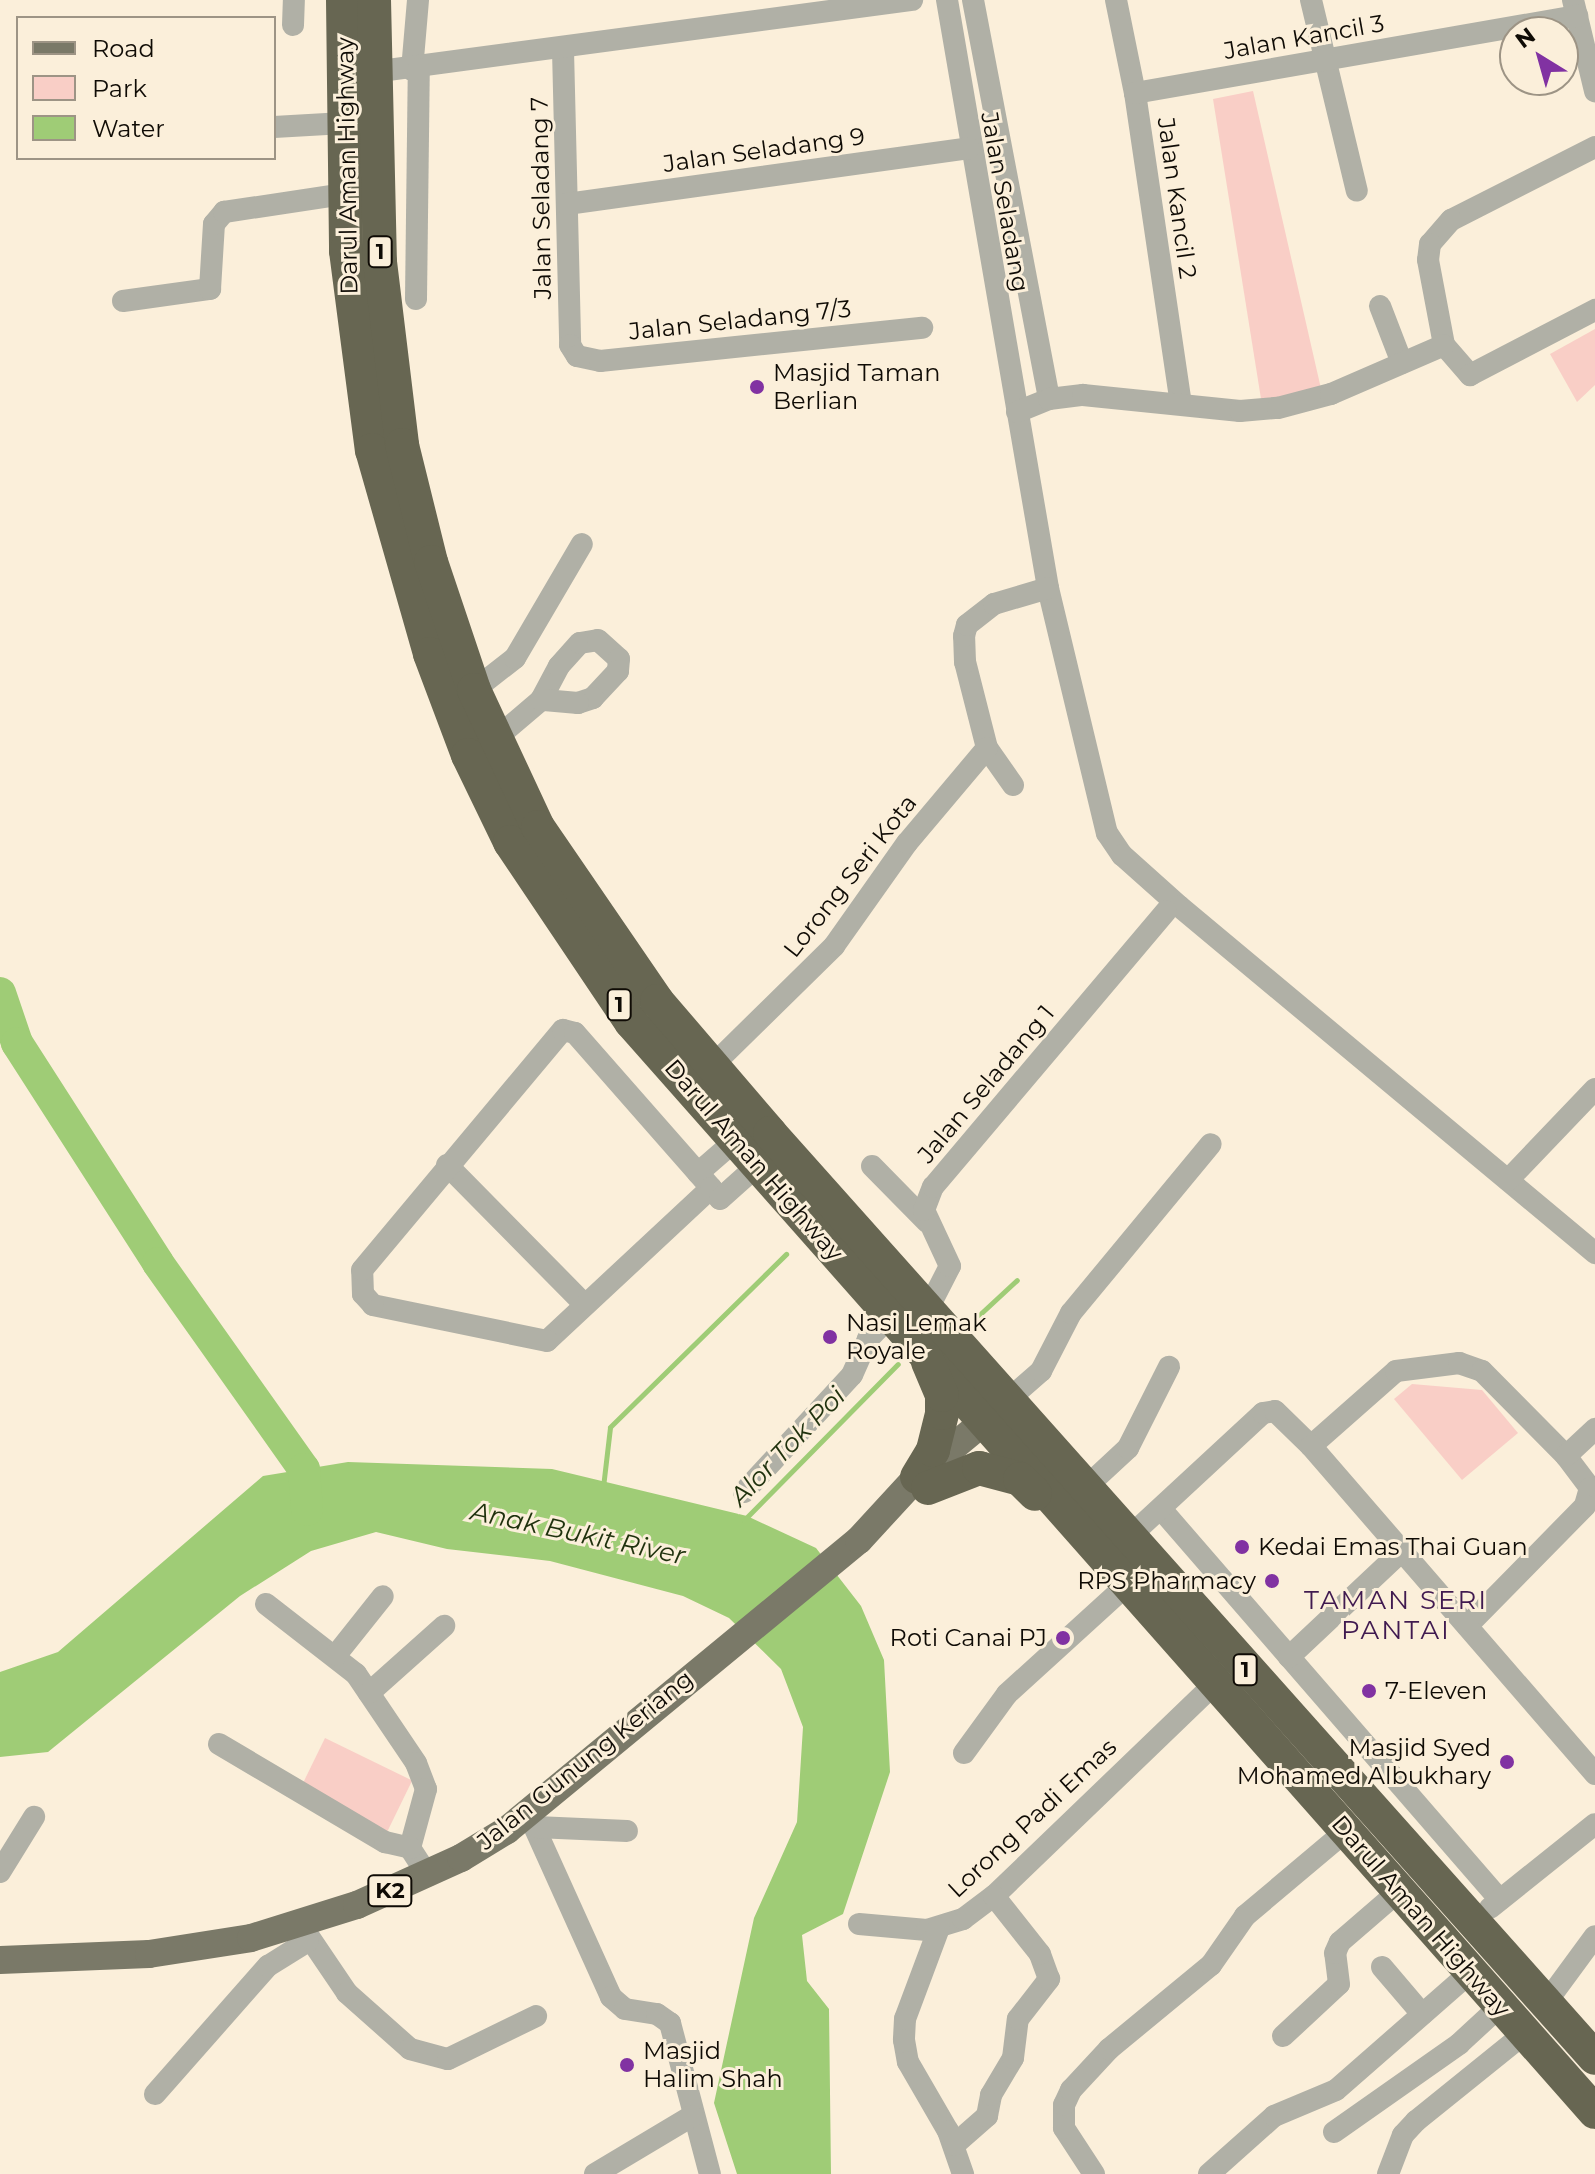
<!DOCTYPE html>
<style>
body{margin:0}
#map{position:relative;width:1595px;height:2174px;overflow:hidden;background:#fbefda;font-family:Montserrat,sans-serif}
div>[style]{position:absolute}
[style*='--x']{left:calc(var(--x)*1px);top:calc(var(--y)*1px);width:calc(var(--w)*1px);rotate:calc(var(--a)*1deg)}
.green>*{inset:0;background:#f9cec6;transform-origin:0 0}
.water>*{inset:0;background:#9fcc76}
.stream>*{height:5px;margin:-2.5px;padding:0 2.5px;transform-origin:2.5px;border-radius:2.5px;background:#9fcc76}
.river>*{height:32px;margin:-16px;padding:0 16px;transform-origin:16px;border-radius:16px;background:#9fcc76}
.minor>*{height:22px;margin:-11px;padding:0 11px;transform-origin:11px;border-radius:11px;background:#b0b0a6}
.major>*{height:28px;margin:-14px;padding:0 14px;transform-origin:14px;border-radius:14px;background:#7a7968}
.highway>*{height:34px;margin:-17px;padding:0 17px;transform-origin:17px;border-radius:17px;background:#676652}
.dots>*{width:22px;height:22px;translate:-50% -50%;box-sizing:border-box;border:4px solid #fbefda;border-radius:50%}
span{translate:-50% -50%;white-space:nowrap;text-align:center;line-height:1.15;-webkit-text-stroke:6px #fbefda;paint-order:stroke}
.shield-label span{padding:2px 6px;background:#fbefda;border:2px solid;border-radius:6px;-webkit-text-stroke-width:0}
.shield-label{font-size:22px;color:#0f0b05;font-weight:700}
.street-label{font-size:24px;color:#0f0b05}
.poi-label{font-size:24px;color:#0f0b05}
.left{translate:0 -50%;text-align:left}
.right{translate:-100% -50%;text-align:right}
.water-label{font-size:26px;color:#1f310d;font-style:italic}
.neighbourhood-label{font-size:26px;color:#401a50;letter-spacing:2px}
.legend{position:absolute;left:16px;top:16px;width:260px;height:144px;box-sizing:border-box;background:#fbefda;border:2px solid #9d9485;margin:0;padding:10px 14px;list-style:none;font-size:24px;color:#0f0b05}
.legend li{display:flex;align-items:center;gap:16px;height:40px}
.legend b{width:40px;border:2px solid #9d9485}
.north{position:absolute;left:1499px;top:16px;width:80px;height:80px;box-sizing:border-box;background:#fbefda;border:2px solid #9d9485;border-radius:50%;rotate:323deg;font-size:22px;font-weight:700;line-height:32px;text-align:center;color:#0f0b05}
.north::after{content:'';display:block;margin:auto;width:28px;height:36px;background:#8132a2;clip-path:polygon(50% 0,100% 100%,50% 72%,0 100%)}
</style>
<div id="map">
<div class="green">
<div style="clip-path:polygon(1253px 91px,1322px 393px,1262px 405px,1213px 99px)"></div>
<div style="clip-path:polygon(1595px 329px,1595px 385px,1577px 402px,1550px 354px)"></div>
<div style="clip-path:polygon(1412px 1384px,1482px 1390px,1518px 1433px,1462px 1480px,1394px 1399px)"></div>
<div style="left:325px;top:1738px;width:97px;height:65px;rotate:26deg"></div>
</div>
<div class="water">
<div style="clip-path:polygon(348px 1462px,552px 1469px,747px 1516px,816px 1548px,861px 1606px,884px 1660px,890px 1772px,843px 1914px,802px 1935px,807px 1981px,829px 2009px,831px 2174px,737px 2174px,714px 2103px,754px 1918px,797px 1822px,803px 1727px,781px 1669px,729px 1618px,683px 1596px,550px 1561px,447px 1549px,376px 1532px,311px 1551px,240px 1596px,48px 1752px,0 1757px,0 1672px,58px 1652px,263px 1476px)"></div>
</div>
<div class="stream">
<div style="--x:964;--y:1329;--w:72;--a:-42.8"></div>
<div style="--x:603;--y:1487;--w:60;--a:-83.3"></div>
<div style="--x:610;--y:1427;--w:247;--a:-44.5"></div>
<div style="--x:744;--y:1520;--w:219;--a:-45.4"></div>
</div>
<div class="river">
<div style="--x:0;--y:993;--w:53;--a:71.2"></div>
<div style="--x:17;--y:1043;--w:261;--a:57.3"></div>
<div style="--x:158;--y:1263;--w:252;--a:54.7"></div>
<div style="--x:304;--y:1469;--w:41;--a:85.8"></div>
</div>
<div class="minor">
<div style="--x:947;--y:0;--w:597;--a:80.25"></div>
<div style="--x:1048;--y:588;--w:252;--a:76.5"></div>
<div style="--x:1107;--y:833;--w:27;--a:56"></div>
<div style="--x:1122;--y:855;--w:76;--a:41.8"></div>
<div style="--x:1179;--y:906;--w:542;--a:39.83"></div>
<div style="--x:973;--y:0;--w:406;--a:79.2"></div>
<div style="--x:1116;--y:0;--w:95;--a:78.5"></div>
<div style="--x:1135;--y:93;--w:314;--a:81.6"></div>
<div style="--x:1311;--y:0;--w:196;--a:76.5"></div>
<div style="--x:1573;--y:0;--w:94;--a:76.4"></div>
<div style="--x:293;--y:25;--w:25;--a:-88"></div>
<div style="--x:563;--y:50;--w:295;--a:88.6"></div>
<div style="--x:570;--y:345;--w:13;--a:58"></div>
<div style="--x:577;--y:356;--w:24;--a:12"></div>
<div style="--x:600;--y:361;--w:324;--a:-5.9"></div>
<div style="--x:412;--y:70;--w:70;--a:-85.1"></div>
<div style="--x:373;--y:72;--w:544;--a:-7.61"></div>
<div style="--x:1135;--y:93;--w:449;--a:-9.9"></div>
<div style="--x:274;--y:127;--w:70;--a:-3.3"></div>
<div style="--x:1595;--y:147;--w:161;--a:153.1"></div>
<div style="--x:1451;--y:220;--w:32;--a:131"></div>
<div style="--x:1430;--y:244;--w:16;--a:97"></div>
<div style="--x:1428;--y:260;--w:86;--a:79.3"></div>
<div style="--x:1444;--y:345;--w:40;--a:49"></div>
<div style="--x:1470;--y:375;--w:141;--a:-27.5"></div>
<div style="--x:567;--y:204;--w:406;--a:-7.9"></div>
<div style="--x:416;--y:299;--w:230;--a:-89.3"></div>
<div style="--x:123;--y:301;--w:88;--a:-7.9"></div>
<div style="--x:210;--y:289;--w:65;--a:-86.5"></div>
<div style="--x:214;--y:224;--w:16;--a:-50"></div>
<div style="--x:224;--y:212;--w:122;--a:-8.5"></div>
<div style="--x:1380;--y:306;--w:61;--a:68.9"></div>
<div style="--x:1017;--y:412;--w:35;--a:-22"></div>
<div style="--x:1049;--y:399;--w:34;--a:-7"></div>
<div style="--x:1083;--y:395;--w:158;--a:5.8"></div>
<div style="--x:1240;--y:411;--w:38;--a:-5"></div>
<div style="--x:1278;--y:408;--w:55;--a:-14.8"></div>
<div style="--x:1331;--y:394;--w:123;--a:-23.4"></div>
<div style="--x:474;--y:690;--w:52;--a:-38"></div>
<div style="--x:515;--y:658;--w:132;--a:-59.6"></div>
<div style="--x:494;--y:740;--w:62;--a:-40.4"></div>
<div style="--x:541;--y:700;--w:38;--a:-62"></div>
<div style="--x:559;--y:666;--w:31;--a:-48"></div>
<div style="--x:580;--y:643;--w:18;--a:-9"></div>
<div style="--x:598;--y:640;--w:28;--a:42"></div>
<div style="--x:619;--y:659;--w:12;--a:95"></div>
<div style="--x:618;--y:671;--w:37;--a:133"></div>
<div style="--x:593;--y:698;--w:16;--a:162"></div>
<div style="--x:578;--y:703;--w:37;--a:-175"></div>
<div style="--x:1013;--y:785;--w:45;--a:-125.1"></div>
<div style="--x:987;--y:748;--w:89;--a:-104.3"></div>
<div style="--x:965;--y:662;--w:26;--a:-92"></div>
<div style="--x:964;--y:636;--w:11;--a:-75"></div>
<div style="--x:967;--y:625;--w:34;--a:-38"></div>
<div style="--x:994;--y:604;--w:56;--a:-16.5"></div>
<div style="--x:713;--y:1065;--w:170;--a:-44.5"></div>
<div style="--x:834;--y:946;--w:126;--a:-54.7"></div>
<div style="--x:907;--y:843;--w:124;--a:-49.9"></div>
<div style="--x:447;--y:1165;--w:194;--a:45.4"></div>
<div style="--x:872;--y:1166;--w:78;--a:45.5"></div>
<div style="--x:698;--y:1173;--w:50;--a:-41"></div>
<div style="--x:1508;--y:1180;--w:126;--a:-46.3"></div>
<div style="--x:711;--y:1188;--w:224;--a:137"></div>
<div style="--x:547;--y:1341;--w:178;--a:-168.3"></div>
<div style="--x:373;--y:1305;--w:15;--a:-132"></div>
<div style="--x:363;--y:1294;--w:24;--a:-92"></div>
<div style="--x:362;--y:1270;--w:313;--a:-50.1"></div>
<div style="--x:563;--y:1030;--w:12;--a:14"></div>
<div style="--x:575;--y:1033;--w:206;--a:48.7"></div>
<div style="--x:711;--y:1188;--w:14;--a:51"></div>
<div style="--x:720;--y:1199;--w:51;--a:-41.8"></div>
<div style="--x:928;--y:1309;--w:48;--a:-62.9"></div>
<div style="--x:950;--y:1266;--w:62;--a:-114.9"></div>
<div style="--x:924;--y:1210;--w:25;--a:-69"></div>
<div style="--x:933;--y:1187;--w:361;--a:-49.8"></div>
<div style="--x:1008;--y:1400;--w:44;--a:-41.3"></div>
<div style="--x:1041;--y:1371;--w:65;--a:-62.7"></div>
<div style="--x:1071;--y:1313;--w:219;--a:-50.4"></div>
<div style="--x:1311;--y:1446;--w:113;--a:-41.4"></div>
<div style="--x:1396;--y:1371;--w:64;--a:-7.2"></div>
<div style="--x:1459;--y:1363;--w:24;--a:19"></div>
<div style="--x:1482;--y:1371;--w:120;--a:45.3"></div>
<div style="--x:1566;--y:1456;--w:40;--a:53"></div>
<div style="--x:1590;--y:1488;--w:19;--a:106"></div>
<div style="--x:1585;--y:1506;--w:168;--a:134.5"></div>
<div style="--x:1566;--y:1456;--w:40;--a:-43"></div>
<div style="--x:1085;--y:1488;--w:59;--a:-42.9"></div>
<div style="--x:1128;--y:1448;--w:91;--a:-63.2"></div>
<div style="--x:744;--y:1492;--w:159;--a:-47.3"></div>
<div style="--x:852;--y:1375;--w:39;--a:-66"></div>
<div style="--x:868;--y:1339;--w:35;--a:-46"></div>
<div style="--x:1161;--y:1509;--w:517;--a:49.07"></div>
<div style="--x:1128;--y:1538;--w:184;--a:-42.8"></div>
<div style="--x:1263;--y:1413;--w:12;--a:-9"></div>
<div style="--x:1275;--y:1411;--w:50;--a:44.2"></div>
<div style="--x:1311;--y:1446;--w:434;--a:49.1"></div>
<div style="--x:266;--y:1604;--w:114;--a:37.9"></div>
<div style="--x:356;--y:1674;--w:107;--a:56"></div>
<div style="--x:416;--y:1763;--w:28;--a:69"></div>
<div style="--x:426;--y:1789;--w:61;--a:105.2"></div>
<div style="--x:410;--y:1848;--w:33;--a:57"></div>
<div style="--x:336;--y:1655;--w:75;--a:-51.5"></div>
<div style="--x:1289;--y:1657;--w:154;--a:-43.2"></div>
<div style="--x:369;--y:1693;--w:101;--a:-41.8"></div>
<div style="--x:219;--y:1744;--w:193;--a:30.6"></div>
<div style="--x:385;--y:1842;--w:26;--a:13"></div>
<div style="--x:964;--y:1753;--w:73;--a:-53.9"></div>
<div style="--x:1007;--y:1694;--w:164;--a:-42.3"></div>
<div style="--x:528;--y:1813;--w:202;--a:65.7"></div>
<div style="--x:611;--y:1997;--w:18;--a:41"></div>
<div style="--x:625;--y:2009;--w:32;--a:9"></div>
<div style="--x:657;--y:2014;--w:16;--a:35"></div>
<div style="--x:670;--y:2023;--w:156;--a:75.2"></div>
<div style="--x:536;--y:1827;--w:91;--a:2.5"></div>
<div style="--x:0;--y:1872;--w:65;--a:-58.3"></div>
<div style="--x:1490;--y:1908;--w:134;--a:-38.7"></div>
<div style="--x:859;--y:1924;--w:68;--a:5"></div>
<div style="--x:927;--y:1930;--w:38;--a:-17"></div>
<div style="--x:963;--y:1919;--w:39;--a:-37"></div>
<div style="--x:994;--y:1896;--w:307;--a:-43.9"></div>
<div style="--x:301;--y:1925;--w:82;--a:55.9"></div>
<div style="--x:347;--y:1993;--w:84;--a:41.6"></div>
<div style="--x:410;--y:2049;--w:39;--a:15"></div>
<div style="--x:448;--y:2059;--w:98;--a:-26"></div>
<div style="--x:939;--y:1928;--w:97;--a:110.5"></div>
<div style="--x:905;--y:2019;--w:21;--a:93"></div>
<div style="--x:904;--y:2040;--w:22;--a:80"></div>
<div style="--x:908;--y:2062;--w:80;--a:59.9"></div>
<div style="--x:948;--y:2131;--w:46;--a:70.8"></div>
<div style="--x:1382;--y:1967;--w:62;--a:49.6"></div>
<div style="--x:1545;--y:2004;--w:84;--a:-53.7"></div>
<div style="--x:1283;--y:2036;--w:76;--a:-42.9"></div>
<div style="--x:1339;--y:1984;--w:31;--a:-97"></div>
<div style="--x:1335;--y:1953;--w:12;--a:-66"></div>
<div style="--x:1340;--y:1942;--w:78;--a:-40.8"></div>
<div style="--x:155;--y:2094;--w:171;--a:-48.6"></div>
<div style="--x:268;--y:1966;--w:47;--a:-32"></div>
<div style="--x:1334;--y:2132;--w:153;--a:-35.1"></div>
<div style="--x:1459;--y:2044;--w:56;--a:-42.8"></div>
<div style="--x:954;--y:2145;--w:44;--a:-41.3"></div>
<div style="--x:987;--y:2116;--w:21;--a:-79"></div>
<div style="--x:991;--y:2095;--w:43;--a:-59.3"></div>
<div style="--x:1013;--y:2058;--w:39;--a:-83"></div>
<div style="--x:1018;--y:2019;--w:51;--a:-52.2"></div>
<div style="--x:1049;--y:1979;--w:27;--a:-110"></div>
<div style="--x:1040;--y:1954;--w:74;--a:-128.4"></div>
<div style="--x:595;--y:2174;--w:113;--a:-30.9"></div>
<div style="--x:1094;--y:2174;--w:55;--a:-123.1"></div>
<div style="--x:1064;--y:2128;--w:23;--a:-90"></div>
<div style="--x:1064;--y:2105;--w:17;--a:-65"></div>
<div style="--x:1071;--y:2090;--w:56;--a:-47.2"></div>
<div style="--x:1109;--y:2049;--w:132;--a:-39.5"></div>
<div style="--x:1211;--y:1965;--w:60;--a:-55.2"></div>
<div style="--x:1245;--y:1916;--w:132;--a:-40.1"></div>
<div style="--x:1209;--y:2174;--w:87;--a:-41.7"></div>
<div style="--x:1274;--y:2116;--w:67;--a:-22.8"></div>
<div style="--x:1336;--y:2090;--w:179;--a:-41.2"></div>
<div style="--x:1388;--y:2174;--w:42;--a:-69"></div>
<div style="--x:1403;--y:2135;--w:19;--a:-47"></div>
<div style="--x:1416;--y:2121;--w:140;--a:-38.9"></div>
</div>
<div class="major">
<div style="--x:0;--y:1960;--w:149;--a:-2.3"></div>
<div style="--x:149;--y:1954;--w:103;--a:-8.9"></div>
<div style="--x:251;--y:1938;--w:111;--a:-17.3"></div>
<div style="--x:357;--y:1905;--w:114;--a:-24.3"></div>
<div style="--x:461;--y:1858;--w:54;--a:-31.3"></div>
<div style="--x:507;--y:1830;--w:456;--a:-39.5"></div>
<div style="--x:859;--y:1540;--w:86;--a:-47.4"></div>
<div style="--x:917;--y:1477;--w:107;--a:-39.7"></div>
</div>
<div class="highway">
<div style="--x:343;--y:0;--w:251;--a:89.3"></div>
<div style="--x:346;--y:251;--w:201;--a:82.6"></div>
<div style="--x:372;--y:450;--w:212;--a:74.1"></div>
<div style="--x:430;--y:654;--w:108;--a:69.4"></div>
<div style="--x:468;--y:755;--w:97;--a:64.2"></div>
<div style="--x:510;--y:842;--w:217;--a:56.1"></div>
<div style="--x:631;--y:1022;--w:1455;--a:48.51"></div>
<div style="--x:374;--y:0;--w:262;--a:88.7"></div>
<div style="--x:380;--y:262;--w:184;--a:83.1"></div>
<div style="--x:402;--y:445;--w:121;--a:76.1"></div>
<div style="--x:431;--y:562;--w:135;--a:71.4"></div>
<div style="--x:474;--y:690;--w:151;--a:65"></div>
<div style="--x:538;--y:827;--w:211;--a:55.6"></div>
<div style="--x:657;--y:1001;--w:174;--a:49.4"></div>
<div style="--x:770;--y:1133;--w:1239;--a:48.27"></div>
<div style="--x:917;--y:1477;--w:31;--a:-59"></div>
<div style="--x:933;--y:1450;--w:38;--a:-76"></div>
<div style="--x:942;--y:1413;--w:18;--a:-90"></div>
<div style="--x:942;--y:1395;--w:36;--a:-113"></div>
<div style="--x:928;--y:1488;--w:55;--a:-21.4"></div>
<div style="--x:979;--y:1468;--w:42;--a:15"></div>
<div style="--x:1020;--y:1479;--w:21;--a:45"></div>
</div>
<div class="dots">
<div style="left:757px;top:387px;background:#8132a2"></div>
<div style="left:830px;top:1337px;background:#8132a2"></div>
<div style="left:1242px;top:1547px;background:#8132a2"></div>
<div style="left:1272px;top:1581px;background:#8132a2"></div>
<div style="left:1063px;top:1638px;background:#8132a2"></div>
<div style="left:1369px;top:1691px;background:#8132a2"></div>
<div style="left:1507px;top:1762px;background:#8132a2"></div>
<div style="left:627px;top:2065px;background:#8132a2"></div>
</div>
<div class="shield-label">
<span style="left:380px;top:252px">1</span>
<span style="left:619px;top:1005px">1</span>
<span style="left:1245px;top:1670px">1</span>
<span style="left:390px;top:1891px">K2</span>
</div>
<div class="street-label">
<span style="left:1304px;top:37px;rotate:-10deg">Jalan Kancil 3</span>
<span style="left:764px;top:150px;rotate:-8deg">Jalan Seladang 9</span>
<span style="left:347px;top:166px;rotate:-91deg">Darul Aman Highway</span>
<span style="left:541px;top:198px;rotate:-91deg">Jalan Seladang 7</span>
<span style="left:1177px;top:198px;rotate:82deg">Jalan Kancil 2</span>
<span style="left:1005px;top:202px;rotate:80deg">Jalan Seladang</span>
<span style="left:740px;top:320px;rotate:-6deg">Jalan Seladang 7/3</span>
<span style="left:850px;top:876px;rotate:-52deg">Lorong Seri Kota</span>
<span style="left:986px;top:1084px;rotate:-50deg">Jalan Seladang 1</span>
<span style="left:754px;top:1160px;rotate:49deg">Darul Aman Highway</span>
<span style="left:585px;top:1760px;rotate:-39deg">Jalan Gunung Keriang</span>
<span style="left:1032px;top:1818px;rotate:-43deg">Lorong Padi Emas</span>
<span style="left:1421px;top:1916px;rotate:49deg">Darul Aman Highway</span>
</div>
<div class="poi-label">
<span class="left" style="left:773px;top:387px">Masjid Taman<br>Berlian</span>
<span class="left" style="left:846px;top:1337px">Nasi Lemak<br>Royale</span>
<span class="left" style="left:1258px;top:1547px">Kedai Emas Thai Guan</span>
<span class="right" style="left:1256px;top:1581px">RPS Pharmacy</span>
<span class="right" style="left:1047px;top:1638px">Roti Canai PJ</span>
<span class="left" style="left:1385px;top:1691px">7-Eleven</span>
<span class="right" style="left:1491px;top:1762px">Masjid Syed<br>Mohamed Albukhary</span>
<span class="left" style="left:643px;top:2065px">Masjid<br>Halim Shah</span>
</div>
<div class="water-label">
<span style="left:788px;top:1447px;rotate:-46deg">Alor Tok Poi</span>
<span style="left:578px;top:1534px;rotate:12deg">Anak Bukit River</span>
</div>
<div class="neighbourhood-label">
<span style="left:1396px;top:1616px">TAMAN SERI<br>PANTAI</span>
</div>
<ul class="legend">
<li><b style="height:10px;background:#7a7968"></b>Road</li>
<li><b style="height:22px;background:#f9cec6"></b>Park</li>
<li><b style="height:22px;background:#9fcc76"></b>Water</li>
</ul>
<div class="north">N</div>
</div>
